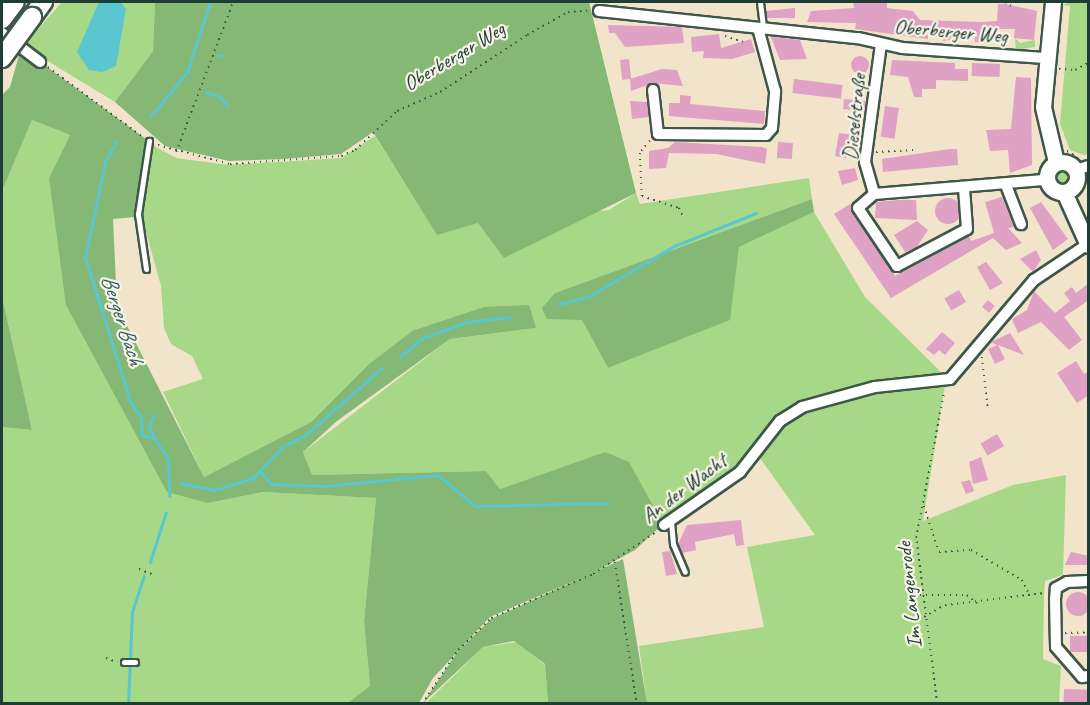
<!DOCTYPE html>
<meta charset="utf-8">
<style>
body{margin:0}
#map{position:relative;width:1090px;height:705px;overflow:hidden;background:#f2e4cb;font-family:Caveat,sans-serif}
div>[style]{position:absolute}
[style*='--x']{left:calc(var(--x)*1px);top:calc(var(--y)*1px);width:calc(var(--w)*1px);rotate:calc(var(--a)*1deg)}
.green>*{inset:0;background:#a6d887}
.round{border-radius:50%}
.forest>*{inset:0;background:#84b874}
.water>*{inset:0;background:#59c6d0}
.stream>*{height:3px;margin:-1.5px;padding:0 1.5px;transform-origin:1.5px;border-radius:1.5px;background:#59c6d0}
.building>*{inset:0;background:#dfa1c4;transform-origin:0 0}
.path>*{height:1.5px;margin-top:-0.75px;transform-origin:0;background:repeating-linear-gradient(90deg,#3f564b 0 1.5px,transparent 0 6px)}
.roads{filter:drop-shadow(2px 0 #3f564b) drop-shadow(-2px 0 #3f564b) drop-shadow(0 2px #3f564b) drop-shadow(0 -2px #3f564b)}
.lane>*{height:5px;margin:-2.5px;padding:0 2.5px;transform-origin:2.5px;border-radius:2.5px;background:#fff}
.street>*{height:10px;margin:-5px;padding:0 5px;transform-origin:5px;border-radius:5px;background:#fff}
.secondary>*{height:15px;margin:-7.5px;padding:0 7.5px;transform-origin:7.5px;border-radius:7.5px;background:#fff}
.secondary>.ring{margin:-7.5px;padding:0;box-sizing:content-box;background:none;border:15px solid #fff;border-radius:50%}
.highway>*{height:18px;margin:-9px;padding:0 9px;transform-origin:9px;border-radius:9px;background:#fff}
.bridges{filter:drop-shadow(2px 0 #3f564b) drop-shadow(-2px 0 #3f564b) drop-shadow(0 2px #3f564b) drop-shadow(0 -2px #3f564b)}
.highway-bridge>*{height:18px;margin:-9px;padding:0 9px;transform-origin:9px;border-radius:9px;background:#fff}
span{translate:-50% -50%;white-space:nowrap;text-align:center;line-height:1.15;-webkit-text-stroke:4.5px #f7f3e8;paint-order:stroke}
.street-label{font-size:21px;color:#1f3d34}
.water-label{font-size:22px;color:#2e5f5b;font-style:italic}
.frame{position:absolute;inset:0;border:3px solid #1f3d34;pointer-events:none}
</style>
<div id="map">
<div class="green">
<div style="clip-path:polygon(62px 2px,155px 2px,153px 51px,115px 102px,23px 46px)"></div>
<div style="clip-path:polygon(1071px 2px,1088px 2px,1088px 154px,1084px 155px,1070px 150px,1060px 124px,1070px 6px,1062px 5px)"></div>
<div style="clip-path:polygon(1015px 38px,1020px 43px,1035px 40px,1035px 47px,1016px 50px)"></div>
<div style="clip-path:polygon(32px 120px,70px 135px,49px 178px,208px 503px,263px 492px,376px 498px,364px 621px,370px 686px,348px 704px,2px 703px,2px 427px,32px 430px,2px 296px,2px 191px)"></div>
<div style="clip-path:polygon(375px 136px,437px 234px,478px 223px,609px 210px,636px 193px,640px 204px,809px 178px,812px 199px,555px 293px,582px 319px,608px 368px,729px 320px,739px 247px,814px 212px,865px 297px,947px 378px,802px 405px,749px 459px,663px 524px,606px 452px,500px 489px,486px 471px,312px 475px,303px 452px,450px 339px,536px 328px,412px 331px,369px 364px,311px 422px,204px 477px,163px 392px,203px 379px,192px 356px,171px 344px,164px 328px,161px 286px,141px 214px,151px 144px,176px 158px,229px 165px,341px 158px)"></div>
<div class="round" style="left:1054px;top:169px;width:14px;height:14px"></div>
<div style="clip-path:polygon(945px 385px,923px 521px,1013px 485px,1066px 475px,1063px 575px,1045px 581px,1044px 593px,1043px 659px,1061px 666px,1059px 703px,647px 703px,639px 646px,764px 627px,747px 547px,815px 535px,757px 454px,781px 423px,802px 408px,875px 389px)"></div>
<div style="clip-path:polygon(517px 642px,545px 665px,548px 703px,425px 704px,483px 647px)"></div>
</div>
<div class="forest">
<div style="clip-path:polygon(155px 2px,589px 2px,636px 193px,504px 258px,478px 223px,437px 235px,373px 132px,341px 154px,284px 159px,229px 161px,165px 146px,115px 102px,153px 51px)"></div>
<div style="clip-path:polygon(21px 48px,146px 139px,135px 217px,113px 219px,117px 306px,204px 477px,311px 422px,369px 364px,412px 331px,484px 307px,529px 305px,536px 328px,450px 339px,337px 421px,303px 452px,312px 475px,486px 471px,500px 489px,605px 452px,629px 462px,663px 524px,635px 550px,593px 573px,490px 617px,433px 678px,419px 703px,348px 703px,370px 686px,364px 621px,376px 498px,263px 492px,208px 503px,167px 492px,66px 305px,49px 178px,70px 135px,32px 120px,2px 191px,2px 95px,10px 87px)"></div>
<div style="clip-path:polygon(812px 199px,814px 212px,739px 247px,730px 320px,608px 368px,582px 320px,547px 319px,542px 308px,555px 293px)"></div>
<div style="clip-path:polygon(2px 296px,32px 430px,2px 427px)"></div>
<div style="clip-path:polygon(623px 559px,647px 703px,548px 703px,545px 664px,514px 641px,483px 647px,423px 703px,458px 651px,491px 619px)"></div>
</div>
<div class="water">
<div style="clip-path:polygon(99px 2px,121px 2px,126px 9px,116px 66px,102px 72px,89px 70px,77px 52px)"></div>
</div>
<div class="stream">
<div style="--x:217;--y:56;--w:5;--a:0"></div>
<div style="--x:205;--y:92;--w:15;--a:16"></div>
<div style="--x:219;--y:96;--w:12;--a:48"></div>
<div style="--x:150;--y:117;--w:58;--a:-50.6"></div>
<div style="--x:187;--y:72;--w:74;--a:-71.8"></div>
<div style="--x:117;--y:141;--w:21;--a:121"></div>
<div style="--x:106;--y:159;--w:100;--a:102.1"></div>
<div style="--x:85;--y:257;--w:151;--a:72.6"></div>
<div style="--x:130;--y:401;--w:20;--a:57"></div>
<div style="--x:141;--y:418;--w:17;--a:87"></div>
<div style="--x:142;--y:435;--w:12;--a:14"></div>
<div style="--x:154;--y:438;--w:25;--a:56"></div>
<div style="--x:168;--y:459;--w:37;--a:88"></div>
<div style="--x:559;--y:304;--w:30;--a:-14"></div>
<div style="--x:588;--y:297;--w:100;--a:-30.7"></div>
<div style="--x:674;--y:246;--w:88;--a:-21.9"></div>
<div style="--x:400;--y:357;--w:28;--a:-41"></div>
<div style="--x:421;--y:339;--w:48;--a:-20.7"></div>
<div style="--x:466;--y:322;--w:44;--a:-6.5"></div>
<div style="--x:154;--y:415;--w:13;--a:113"></div>
<div style="--x:149;--y:427;--w:12;--a:66"></div>
<div style="--x:261;--y:472;--w:16;--a:50"></div>
<div style="--x:271;--y:484;--w:54;--a:2.1"></div>
<div style="--x:325;--y:486;--w:114;--a:-5.6"></div>
<div style="--x:438;--y:475;--w:48;--a:40"></div>
<div style="--x:475;--y:506;--w:133;--a:-1.3"></div>
<div style="--x:181;--y:483;--w:34;--a:12"></div>
<div style="--x:214;--y:490;--w:41;--a:-17.1"></div>
<div style="--x:253;--y:478;--w:44;--a:-46.8"></div>
<div style="--x:283;--y:446;--w:23;--a:-25"></div>
<div style="--x:304;--y:436;--w:103;--a:-41.1"></div>
<div style="--x:150;--y:562;--w:52;--a:-72.3"></div>
<div style="--x:128;--y:704;--w:92;--a:-87.5"></div>
<div style="--x:132;--y:612;--w:38;--a:-72"></div>
</div>
<div class="building">
<div style="clip-path:polygon(853px 2px,887px 2px,887px 8px,913px 11px,920px 20px,981px 22px,997px 21px,998px 4px,1006px 4px,1037px 11px,1034px 40px,1014px 38px,1015px 29px,990px 29px,990px 43px,975px 42px,975px 36px,943px 41px,944px 29px,928px 28px,928px 39px,855px 29px,856px 23px,807px 22px,811px 11px,854px 8px)"></div>
<div style="clip-path:polygon(795px 8px,795px 18px,767px 18px,766px 11px)"></div>
<div style="clip-path:polygon(608px 25px,682px 27px,684px 43px,625px 47px,615px 33px,609px 33px)"></div>
<div style="clip-path:polygon(719px 34px,721px 48px,751px 39px,755px 52px,732px 59px,703px 58px,704px 51px,692px 52px,691px 37px)"></div>
<div style="clip-path:polygon(771px 37px,800px 40px,807px 59px,780px 60px)"></div>
<div class="round" style="left:851px;top:56px;width:18px;height:18px"></div>
<div style="left:629px;top:59px;width:20px;height:9px;rotate:84deg"></div>
<div style="clip-path:polygon(892px 60px,955px 63px,955px 69px,968px 69px,968px 81px,936px 80px,936px 89px,922px 89px,922px 97px,914px 97px,908px 77px,890px 75px)"></div>
<div style="left:972px;top:63px;width:28px;height:13px;rotate:2deg"></div>
<div style="clip-path:polygon(662px 69px,677px 70px,683px 86px,653px 83px,631px 91px,630px 79px)"></div>
<div style="clip-path:polygon(1016px 77px,1031px 78px,1032px 165px,1010px 173px,1008px 150px,990px 151px,986px 130px,1011px 129px)"></div>
<div style="left:794px;top:79px;width:49px;height:14px;rotate:7deg"></div>
<div style="clip-path:polygon(680px 95px,691px 96px,690px 104px,765px 111px,764px 124px,669px 116px,669px 103px,680px 103px)"></div>
<div style="left:844px;top:99px;width:22px;height:10px;rotate:5deg"></div>
<div style="clip-path:polygon(630px 101px,647px 102px,649px 117px,632px 119px)"></div>
<div style="left:885px;top:106px;width:14px;height:31px;rotate:8deg"></div>
<div style="clip-path:polygon(839px 133px,855px 135px,846px 158px,835px 156px)"></div>
<div style="clip-path:polygon(675px 142px,762px 147px,767px 149px,765px 164px,716px 154px,669px 153px,666px 168px,649px 169px,649px 151px,668px 148px)"></div>
<div style="left:778px;top:142px;width:15px;height:16px;rotate:4deg"></div>
<div style="clip-path:polygon(950px 149px,957px 149px,958px 165px,883px 172px,882px 159px)"></div>
<div style="clip-path:polygon(855px 168px,858px 180px,842px 185px,838px 171px)"></div>
<div style="clip-path:polygon(1002px 197px,1014px 227px,1008px 228px,1022px 243px,1006px 250px,993px 238px,891px 298px,834px 214px,850px 204px,895px 276px,969px 236px,971px 241px,994px 233px,985px 202px)"></div>
<div class="round" style="left:935px;top:198px;width:26px;height:26px"></div>
<div style="clip-path:polygon(898px 200px,916px 200px,917px 220px,875px 218px,876px 202px)"></div>
<div style="clip-path:polygon(1041px 202px,1068px 239px,1053px 250px,1030px 208px)"></div>
<div style="clip-path:polygon(917px 221px,928px 230px,916px 248px,905px 252px,894px 235px)"></div>
<div style="clip-path:polygon(1036px 250px,1041px 260px,1033px 272px,1020px 259px)"></div>
<div style="clip-path:polygon(986px 262px,1003px 283px,990px 290px,977px 267px)"></div>
<div style="clip-path:polygon(1089px 283px,1089px 300px,1064px 317px,1082px 340px,1069px 350px,1041px 322px,1018px 333px,1012px 319px,1027px 310px,1034px 291px,1055px 313px,1070px 301px,1064px 293px,1072px 287px,1076px 293px)"></div>
<div style="left:959px;top:290px;width:14px;height:17px;rotate:60deg"></div>
<div style="left:988px;top:300px;width:9px;height:9px;rotate:41deg"></div>
<div style="clip-path:polygon(942px 332px,955px 343px,945px 355px,939px 350px,934px 355px,926px 349px)"></div>
<div style="clip-path:polygon(1010px 333px,1024px 355px,998px 345px,1005px 359px,995px 364px,988px 349px,997px 345px,991px 342px)"></div>
<div style="clip-path:polygon(1076px 361px,1084px 374px,1089px 371px,1089px 395px,1077px 403px,1057px 373px)"></div>
<div style="left:997px;top:434px;width:14px;height:19px;rotate:60deg"></div>
<div style="clip-path:polygon(981px 457px,988px 480px,973px 484px,969px 462px)"></div>
<div style="clip-path:polygon(970px 480px,974px 491px,966px 494px,961px 482px)"></div>
<div style="clip-path:polygon(741px 520px,744px 545px,736px 546px,734px 534px,695px 542px,696px 550px,682px 553px,678px 544px,687px 525px)"></div>
<div style="clip-path:polygon(670px 551px,677px 574px,666px 576px,662px 552px)"></div>
<div style="clip-path:polygon(1071px 552px,1089px 556px,1089px 565px,1065px 565px)"></div>
<div class="round" style="left:1066px;top:592px;width:24px;height:24px"></div>
<div style="left:1089px;top:636px;width:16px;height:19px;rotate:90deg"></div>
<div style="left:1064px;top:689px;width:25px;height:15px;rotate:2deg"></div>
</div>
<div class="path">
<div style="--x:1005;--y:2;--w:7;--a:34"></div>
<div style="--x:725;--y:36;--w:19;--a:18"></div>
<div style="--x:48;--y:67;--w:118;--a:36.4"></div>
<div style="--x:1059;--y:69;--w:16;--a:4"></div>
<div style="--x:1075;--y:70;--w:15;--a:-28"></div>
<div style="--x:650;--y:141;--w:16;--a:130"></div>
<div style="--x:640;--y:153;--w:43;--a:87.3"></div>
<div style="--x:642;--y:196;--w:39;--a:18"></div>
<div style="--x:679;--y:208;--w:11;--a:63"></div>
<div style="--x:158;--y:145;--w:74;--a:14.8"></div>
<div style="--x:230;--y:164;--w:111;--a:-4.1"></div>
<div style="--x:341;--y:156;--w:15;--a:-23"></div>
<div style="--x:355;--y:150;--w:57;--a:-42.9"></div>
<div style="--x:397;--y:111;--w:47;--a:-23.8"></div>
<div style="--x:440;--y:92;--w:104;--a:-33.2"></div>
<div style="--x:527;--y:35;--w:47;--a:-29.3"></div>
<div style="--x:568;--y:12;--w:21;--a:-5"></div>
<div style="--x:1067;--y:151;--w:13;--a:32"></div>
<div style="--x:176;--y:152;--w:160;--a:-69.2"></div>
<div style="--x:876;--y:152;--w:38;--a:-3"></div>
<div style="--x:982;--y:357;--w:52;--a:83.4"></div>
<div style="--x:924;--y:506;--w:48;--a:71.9"></div>
<div style="--x:939;--y:552;--w:32;--a:-4"></div>
<div style="--x:971;--y:550;--w:59;--a:30.5"></div>
<div style="--x:1022;--y:580;--w:13;--a:63"></div>
<div style="--x:615;--y:562;--w:144;--a:81.2"></div>
<div style="--x:139;--y:569;--w:16;--a:22"></div>
<div style="--x:920;--y:595;--w:47;--a:0"></div>
<div style="--x:967;--y:595;--w:13;--a:39"></div>
<div style="--x:924;--y:617;--w:24;--a:-30"></div>
<div style="--x:945;--y:605;--w:100;--a:-6.9"></div>
<div style="--x:1065;--y:633;--w:23;--a:-2"></div>
<div style="--x:106;--y:658;--w:12;--a:20"></div>
<div style="--x:422;--y:704;--w:65;--a:-56.3"></div>
<div style="--x:458;--y:650;--w:46;--a:-44.1"></div>
<div style="--x:491;--y:618;--w:111;--a:-23.3"></div>
<div style="--x:593;--y:574;--w:76;--a:-33.7"></div>
<div style="--x:937;--y:704;--w:167;--a:-97.2"></div>
<div style="--x:916;--y:538;--w:150;--a:-79.2"></div>
</div>
<div class="roads">
<div class="lane">
<div style="--x:760;--y:2;--w:26;--a:83"></div>
<div style="--x:146;--y:269;--w:56;--a:-98.3"></div>
<div style="--x:138;--y:214;--w:74;--a:-81.4"></div>
<div style="--x:671;--y:521;--w:23;--a:85"></div>
<div style="--x:673;--y:544;--w:30;--a:67"></div>
<div style="--x:124;--y:662;--w:11;--a:0"></div>
</div>
<div class="street">
<div style="--x:599;--y:11;--w:260;--a:6"></div>
<div style="--x:858;--y:38;--w:45;--a:12.8"></div>
<div style="--x:902;--y:48;--w:143;--a:4"></div>
<div style="--x:2;--y:33;--w:48;--a:37.3"></div>
<div style="--x:881;--y:44;--w:119;--a:97.7"></div>
<div style="--x:865;--y:162;--w:33;--a:74"></div>
<div style="--x:874;--y:194;--w:21;--a:139"></div>
<div style="--x:858;--y:208;--w:70;--a:56.1"></div>
<div style="--x:897;--y:266;--w:79;--a:-27.9"></div>
<div style="--x:967;--y:229;--w:41;--a:-94.2"></div>
<div style="--x:653;--y:90;--w:44;--a:83.5"></div>
<div style="--x:658;--y:134;--w:108;--a:0.5"></div>
<div style="--x:766;--y:135;--w:9;--a:-49"></div>
<div style="--x:772;--y:128;--w:37;--a:-85"></div>
<div style="--x:775;--y:91;--w:65;--a:-105.1"></div>
<div style="--x:1076;--y:170;--w:13;--a:-18"></div>
<div style="--x:1006;--y:185;--w:42;--a:69"></div>
<div style="--x:874;--y:194;--w:173;--a:-4.7"></div>
<div style="--x:664;--y:525;--w:93;--a:-34.9"></div>
<div style="--x:740;--y:472;--w:65;--a:-51.9"></div>
<div style="--x:780;--y:421;--w:26;--a:-32"></div>
<div style="--x:802;--y:407;--w:76;--a:-15.3"></div>
<div style="--x:875;--y:387;--w:75;--a:-6.1"></div>
<div style="--x:950;--y:379;--w:130;--a:-49.7"></div>
<div style="--x:1034;--y:280;--w:65;--a:-33.7"></div>
<div style="--x:1088;--y:581;--w:21;--a:177"></div>
<div style="--x:1067;--y:582;--w:13;--a:151"></div>
<div style="--x:1056;--y:588;--w:11;--a:95"></div>
<div style="--x:1055;--y:599;--w:48;--a:88.8"></div>
<div style="--x:1056;--y:647;--w:40;--a:49"></div>
<div style="--x:1082;--y:677;--w:6;--a:-9"></div>
</div>
<div class="secondary">
<div style="--x:1053;--y:2;--w:105;--a:95.4"></div>
<div style="--x:1043;--y:107;--w:57;--a:76.7"></div>
<div class="ring" style="left:1047px;top:162px;width:15px;height:15px"></div>
<div style="--x:1064;--y:192;--w:58;--a:65.6"></div>
</div>
<div class="highway">
<div style="--x:32;--y:17;--w:19;--a:-54"></div>
<div style="--x:2;--y:19;--w:21;--a:-53"></div>
</div>
</div>
<div class="bridges">
<div class="highway-bridge">
<div style="--x:2;--y:58;--w:51;--a:-53.8"></div>
</div>
</div>
<div class="street-label">
<span style="left:951px;top:31px;rotate:5deg">Oberberger Weg</span>
<span style="left:454px;top:56px;rotate:-31deg">Oberberger Weg</span>
<span style="left:854px;top:117px;rotate:-84deg">Dieselstraße</span>
<span style="left:684px;top:488px;rotate:-37deg">An der Wacht</span>
<span style="left:909px;top:595px;rotate:-96deg">Im Langenrode</span>
</div>
<div class="water-label">
<span style="left:122px;top:320px;rotate:72deg">Berger Bach</span>
</div>
<div class="frame"></div>
</div>
